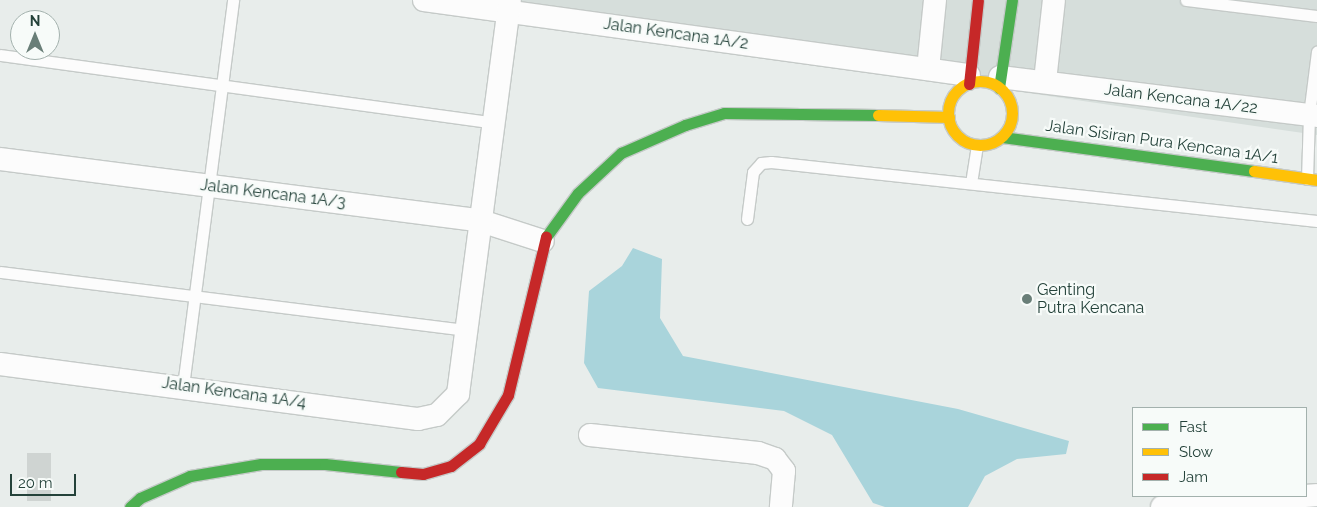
<!DOCTYPE html>
<style>
body{margin:0}
#map{position:relative;width:1317px;height:507px;overflow:hidden;background:#e8edeb;font-family:Raleway,sans-serif}
div>[style]{position:absolute}
[style*='--x']{left:calc(var(--x)*1px);top:calc(var(--y)*1px);width:calc(var(--w)*1px);rotate:calc(var(--a)*1deg)}
.built>*{inset:0;background:#d6dedb}
.water>*{inset:0;background:#a9d4db}
.building>*{inset:0;background:#cfd4d2;transform-origin:0 0}
.roads{filter:drop-shadow(1px 0 #c5cac8) drop-shadow(-1px 0 #c5cac8) drop-shadow(0 1px #c5cac8) drop-shadow(0 -1px #c5cac8)}
.lane>*{height:11px;margin:-5.5px;padding:0 5.5px;transform-origin:5.5px;border-radius:5.5px;background:#fcfcfc}
.street>*{height:22px;margin:-11px;padding:0 11px;transform-origin:11px;border-radius:11px;background:#fcfcfc}
.fast>*{height:11px;margin:-5.5px;padding:0 5.5px;transform-origin:5.5px;border-radius:5.5px;background:#4caf50}
.slow>*{height:11px;margin:-5.5px;padding:0 5.5px;transform-origin:5.5px;border-radius:5.5px;background:#ffc107}
.slow>.ring{margin:-5.5px;padding:0;box-sizing:content-box;background:none;border:11px solid #ffc107;border-radius:50%}
.jam>*{height:11px;margin:-5.5px;padding:0 5.5px;transform-origin:5.5px;border-radius:5.5px;background:#c62828}
.dots>*{width:14px;height:14px;translate:-50% -50%;box-sizing:border-box;border:2px solid #f7fbf9;border-radius:50%}
span{translate:-50% -50%;white-space:nowrap;text-align:center;line-height:1.15;-webkit-text-stroke:4.5px #f7fbf9;paint-order:stroke}
.street-label{font-size:16px;color:#24423a}
.poi-label{font-size:16px;color:#24423a}
.left{translate:0 -50%;text-align:left}
.legend{position:absolute;left:1132px;top:407px;width:175px;height:90px;box-sizing:border-box;background:#f7fbf9;border:1px solid #a3b1ad;margin:0;padding:6px 9px;list-style:none;font-size:15px;color:#24423a}
.legend li{display:flex;align-items:center;gap:10px;height:25px}
.legend b{width:25px;border:1px solid #a3b1ad}
.north{position:absolute;left:10px;top:10px;width:50px;height:50px;box-sizing:border-box;background:#f7fbf9;border:1px solid #a3b1ad;border-radius:50%;rotate:0deg;font-size:14px;font-weight:700;line-height:20px;text-align:center;color:#24423a}
.north::after{content:'';display:block;margin:auto;width:18px;height:22px;background:#697e78;clip-path:polygon(50% 0,100% 100%,50% 72%,0 100%)}
.scale{position:absolute;left:10px;top:474px;width:66px;height:22px;box-sizing:border-box;border:2px solid #24423a;border-top:0;padding-left:6px;font-size:15px;line-height:18px;white-space:nowrap;color:#24423a;-webkit-text-stroke:4px #f7fbf9;paint-order:stroke}
</style>
<div id="map">
<div class="built">
<div style="clip-path:polygon(508px 0,1317px 0,1317px 135px,505px 17px)"></div>
</div>
<div class="water">
<div style="clip-path:polygon(633px 248px,662px 259px,660px 318px,683px 356px,958px 409px,1069px 441px,1066px 454px,1017px 459px,985px 476px,968px 507px,885px 507px,873px 503px,832px 435px,784px 411px,598px 388px,584px 363px,589px 291px,622px 266px)"></div>
</div>
<div class="building">
<div style="left:27px;top:453px;width:24px;height:48px"></div>
</div>
<div class="roads">
<div class="lane">
<div style="--x:1186;--y:0;--w:132;--a:7"></div>
<div style="--x:0;--y:55;--w:499;--a:7.8"></div>
<div style="--x:1307;--y:179;--w:64;--a:-88.2"></div>
<div style="--x:1309;--y:115;--w:64;--a:-82.8"></div>
<div style="--x:971;--y:183;--w:38;--a:-81"></div>
<div style="--x:747;--y:219;--w:47;--a:-82.7"></div>
<div style="--x:753;--y:172;--w:12;--a:-48"></div>
<div style="--x:761;--y:163;--w:10;--a:-6"></div>
<div style="--x:771;--y:162;--w:549;--a:6.17"></div>
<div style="--x:0;--y:272;--w:471;--a:7.1"></div>
<div style="--x:183;--y:386;--w:389;--a:-82.6"></div>
</div>
<div class="street">
<div style="--x:424;--y:0;--w:550;--a:7.84"></div>
<div style="--x:928;--y:69;--w:69;--a:-84.2"></div>
<div style="--x:1000;--y:77;--w:319;--a:7"></div>
<div style="--x:1045;--y:81;--w:81;--a:-83.7"></div>
<div style="--x:0;--y:159;--w:485;--a:7.3"></div>
<div style="--x:481;--y:221;--w:65;--a:17.9"></div>
<div style="--x:0;--y:364;--w:422;--a:7.5"></div>
<div style="--x:418;--y:419;--w:19;--a:-12"></div>
<div style="--x:437;--y:415;--w:30;--a:-45"></div>
<div style="--x:458;--y:394;--w:397;--a:-82.5"></div>
<div style="--x:590;--y:435;--w:169;--a:6.1"></div>
<div style="--x:758;--y:453;--w:18;--a:19"></div>
<div style="--x:775;--y:459;--w:15;--a:53"></div>
<div style="--x:784;--y:471;--w:36;--a:95"></div>
<div style="--x:1162;--y:507;--w:155;--a:-4.4"></div>
</div>
<div class="fast">
<div style="--x:999;--y:88;--w:89;--a:-81.6"></div>
<div style="--x:1002;--y:137;--w:254;--a:7.7"></div>
<div style="--x:546;--y:237;--w:54;--a:-54"></div>
<div style="--x:578;--y:193;--w:59;--a:-42.9"></div>
<div style="--x:621;--y:153;--w:70;--a:-23.6"></div>
<div style="--x:685;--y:125;--w:41;--a:-17.1"></div>
<div style="--x:724;--y:113;--w:154;--a:0.7"></div>
<div style="--x:130;--y:507;--w:13;--a:-42"></div>
<div style="--x:140;--y:498;--w:55;--a:-23.7"></div>
<div style="--x:190;--y:476;--w:72;--a:-9.6"></div>
<div style="--x:261;--y:464;--w:64;--a:0"></div>
<div style="--x:325;--y:464;--w:76;--a:6"></div>
</div>
<div class="slow">
<div class="ring" style="left:948px;top:81px;width:53px;height:53px"></div>
<div style="--x:878;--y:115;--w:71;--a:1.6"></div>
<div style="--x:1254;--y:171;--w:64;--a:8.1"></div>
</div>
<div class="jam">
<div style="--x:969;--y:84;--w:84;--a:-83.9"></div>
<div style="--x:401;--y:472;--w:22;--a:5"></div>
<div style="--x:423;--y:474;--w:29;--a:-16"></div>
<div style="--x:451;--y:466;--w:36;--a:-38"></div>
<div style="--x:479;--y:444;--w:57;--a:-59.4"></div>
<div style="--x:508;--y:395;--w:163;--a:-76.5"></div>
</div>
</div>
<div class="dots">
<div style="left:1027px;top:299px;background:#697e78"></div>
</div>
<div class="street-label">
<span style="left:676px;top:34px;rotate:8deg">Jalan Kencana 1A/2</span>
<span style="left:1181px;top:99px;rotate:7deg">Jalan Kencana 1A/22</span>
<span style="left:1162px;top:142px;rotate:8deg">Jalan Sisiran Pura Kencana 1A/1</span>
<span style="left:273px;top:194px;rotate:7deg">Jalan Kencana 1A/3</span>
<span style="left:234px;top:393px;rotate:8deg">Jalan Kencana 1A/4</span>
</div>
<div class="poi-label">
<span class="left" style="left:1037px;top:299px">Genting<br>Putra Kencana</span>
</div>
<ul class="legend">
<li><b style="height:6px;background:#4caf50"></b>Fast</li>
<li><b style="height:6px;background:#ffc107"></b>Slow</li>
<li><b style="height:6px;background:#c62828"></b>Jam</li>
</ul>
<div class="north">N</div>
<div class="scale">20 m</div>
</div>
